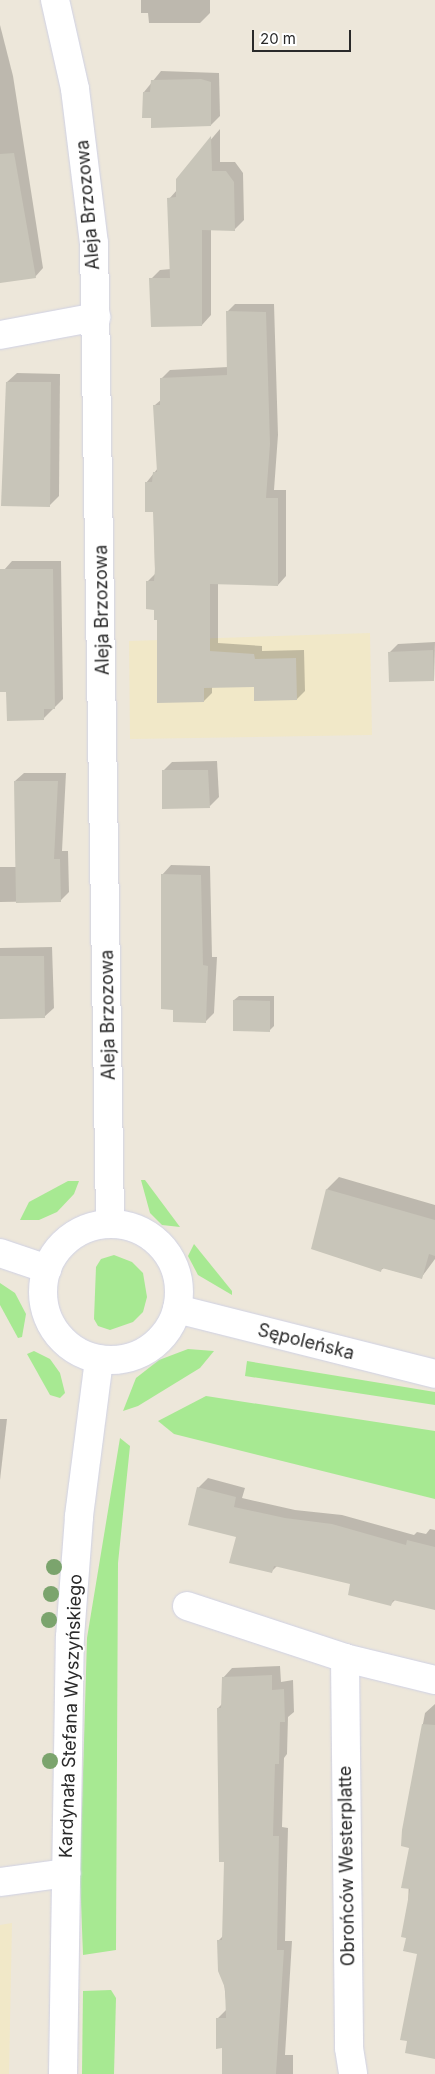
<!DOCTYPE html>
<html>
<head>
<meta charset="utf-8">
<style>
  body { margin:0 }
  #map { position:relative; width:435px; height:2074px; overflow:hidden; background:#ede7da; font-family:Inter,sans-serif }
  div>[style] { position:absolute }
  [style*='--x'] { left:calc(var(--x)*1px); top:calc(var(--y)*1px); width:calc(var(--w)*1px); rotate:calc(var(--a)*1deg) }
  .education>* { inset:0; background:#f1e8c8 }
  .green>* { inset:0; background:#a7e992 }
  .shadow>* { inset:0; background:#0003 }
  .building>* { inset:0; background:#c8c5b9 }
  .roads { filter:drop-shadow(0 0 1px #cfd1e4) drop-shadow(0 0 1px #cfd1e4) }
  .minor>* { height:28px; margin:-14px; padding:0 14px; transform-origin:14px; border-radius:14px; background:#fff }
  .minor>.ring { margin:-14px; padding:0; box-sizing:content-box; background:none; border:28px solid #fff; border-radius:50% }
  .trees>* { width:16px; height:16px; margin:-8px; border-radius:50%; background:#7ba46d }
  span { translate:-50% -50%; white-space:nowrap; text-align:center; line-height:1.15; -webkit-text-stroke:4px #fff; paint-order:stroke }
  .street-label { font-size:18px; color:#2a2a2a }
  .scale { position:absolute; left:252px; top:30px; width:99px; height:22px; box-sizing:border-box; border:2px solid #2a2a2a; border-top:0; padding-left:6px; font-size:15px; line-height:18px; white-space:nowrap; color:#2a2a2a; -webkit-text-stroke:4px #fff; paint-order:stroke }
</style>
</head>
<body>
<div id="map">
  <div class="education">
    <i style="clip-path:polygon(370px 633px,372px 735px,130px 739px,129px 641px)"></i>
    <i style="clip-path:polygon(12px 1923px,9px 2074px,0 2074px,0 1925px)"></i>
  </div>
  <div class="green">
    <i style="clip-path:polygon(141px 1180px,145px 1180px,180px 1227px,162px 1225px,150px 1213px)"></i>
    <i style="clip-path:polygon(68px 1181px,79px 1181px,74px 1194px,57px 1212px,39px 1220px,20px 1220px,29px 1202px)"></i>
    <i style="clip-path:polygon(194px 1244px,232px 1291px,232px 1295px,198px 1275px,188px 1256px)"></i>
    <i style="clip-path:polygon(114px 1255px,132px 1262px,143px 1273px,147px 1297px,143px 1312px,133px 1322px,110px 1330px,98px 1326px,94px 1319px,96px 1267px,101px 1259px)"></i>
    <i style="clip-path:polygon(0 1283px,15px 1293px,26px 1314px,22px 1337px,18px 1338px,0 1305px)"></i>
    <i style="clip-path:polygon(188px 1349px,214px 1351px,200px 1368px,138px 1406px,123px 1411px,136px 1378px,159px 1360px)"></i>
    <i style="clip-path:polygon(34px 1351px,50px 1359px,60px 1373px,65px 1393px,60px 1398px,50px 1395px,27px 1354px)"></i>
    <i style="clip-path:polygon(247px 1361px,435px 1392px,435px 1405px,245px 1376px)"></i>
    <i style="clip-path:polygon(206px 1396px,435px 1431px,435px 1499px,174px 1434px,158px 1421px)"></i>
    <i style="clip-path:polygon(120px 1438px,130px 1446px,118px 1563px,116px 1950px,83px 1955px,80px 1876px,87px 1638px)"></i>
    <i style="clip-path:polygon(111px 1990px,116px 1998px,114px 2074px,82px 2074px,83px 1991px)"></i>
  </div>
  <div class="shadow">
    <i style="clip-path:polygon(141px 0,210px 0,210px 13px,200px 23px,149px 23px,148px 13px,141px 13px)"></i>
    <i style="clip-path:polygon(0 25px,13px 76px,43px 268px,35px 277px,0 282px)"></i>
    <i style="clip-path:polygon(161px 71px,219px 73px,220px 116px,211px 125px,152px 117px,144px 92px)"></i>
    <i style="clip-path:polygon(220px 129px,220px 162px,235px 162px,243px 173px,244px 220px,234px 230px,211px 229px,211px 315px,202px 325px,151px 279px,160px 270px,171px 269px,169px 199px,177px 190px,177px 179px)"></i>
    <i style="clip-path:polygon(235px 304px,274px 304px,278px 435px,274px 490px,286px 490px,286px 576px,278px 585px,218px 583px,218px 643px,262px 646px,262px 651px,304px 650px,305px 691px,297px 699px,255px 686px,212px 686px,212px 693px,204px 701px,158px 619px,147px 582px,155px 574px,154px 511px,146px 483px,158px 468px,155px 405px,162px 399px,162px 378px,170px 370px,228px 367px,227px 312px)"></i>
    <i style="clip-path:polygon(17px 373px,60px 374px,59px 496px,50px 505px,7px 382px)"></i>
    <i style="clip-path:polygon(12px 561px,61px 561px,63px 699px,43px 719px,7px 690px,0 690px,4px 570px)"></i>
    <i style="clip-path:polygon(435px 642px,434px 680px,389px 653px,398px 644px)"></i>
    <i style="clip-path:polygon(217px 761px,219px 797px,210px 806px,163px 771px,172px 762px)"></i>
    <i style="clip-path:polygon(24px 773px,66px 773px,62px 851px,68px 851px,69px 892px,60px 901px,0 902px,0 867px,16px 867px,15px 781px)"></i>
    <i style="clip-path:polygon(171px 865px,210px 866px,212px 957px,217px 957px,214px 1013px,205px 1022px,162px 875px)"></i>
    <i style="clip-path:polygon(52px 947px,54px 1008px,44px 1017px,0 1018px,0 948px)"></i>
    <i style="clip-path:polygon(239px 996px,274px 996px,274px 1026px,270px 1030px,234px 1000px)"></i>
    <i style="clip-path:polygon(339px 1177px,435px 1205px,435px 1259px,421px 1278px,384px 1268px,381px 1270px,312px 1248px,327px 1189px)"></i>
    <i style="clip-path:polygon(0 1419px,7px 1419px,0 1480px)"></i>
    <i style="clip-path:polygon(208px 1478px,245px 1488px,242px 1498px,295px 1510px,342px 1515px,414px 1535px,417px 1532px,426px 1534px,430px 1529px,435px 1530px,435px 1609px,396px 1599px,391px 1604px,352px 1583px,278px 1565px,271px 1572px,237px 1536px,198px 1488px)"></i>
    <i style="clip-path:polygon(280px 1666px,281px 1682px,293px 1680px,294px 1712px,288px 1717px,287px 1754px,284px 1758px,282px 1827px,288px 1828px,285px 1941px,292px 1941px,285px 2055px,293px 2055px,293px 2074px,224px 2074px,223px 2047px,218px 2018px,227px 2009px,219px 1940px,223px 1936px,225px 1861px,218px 1708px,222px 1704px,223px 1678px,232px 1668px)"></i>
    <i style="clip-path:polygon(435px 1704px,435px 2058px,419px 1953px,407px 1937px,410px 1847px,403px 1830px,425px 1713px)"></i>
  </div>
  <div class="building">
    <i style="clip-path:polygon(201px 79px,211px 82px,211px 126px,151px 128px,151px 118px,142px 118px,143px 92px,150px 92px,151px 80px)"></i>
    <i style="clip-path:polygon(211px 136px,212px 171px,226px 171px,234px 182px,235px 231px,202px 230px,202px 326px,151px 327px,149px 278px,170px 278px,167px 198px,176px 197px,176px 179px)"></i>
    <i style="clip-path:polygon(14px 153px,36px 278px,0 283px,0 154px)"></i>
    <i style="clip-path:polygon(226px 311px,266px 312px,270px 444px,266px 498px,278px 498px,278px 586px,210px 584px,210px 651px,254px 654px,255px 659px,296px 658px,297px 700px,254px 701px,254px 687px,204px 688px,204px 702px,157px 703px,157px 620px,154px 620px,154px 610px,146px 609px,146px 581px,154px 581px,155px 569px,153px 512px,145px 512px,145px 482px,152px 482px,153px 472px,157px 472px,153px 405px,160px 405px,160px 378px,227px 375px)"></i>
    <i style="clip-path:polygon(6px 382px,51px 382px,50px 507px,1px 506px)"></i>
    <i style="clip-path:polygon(0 569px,53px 569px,55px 709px,44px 709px,44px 720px,7px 721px,6px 692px,0 692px)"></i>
    <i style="clip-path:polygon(433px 650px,434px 681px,389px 682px,388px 652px)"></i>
    <i style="clip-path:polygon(162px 770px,208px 770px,210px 808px,162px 809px)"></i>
    <i style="clip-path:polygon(14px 781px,58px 781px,54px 859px,60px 859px,61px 902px,16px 903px)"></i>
    <i style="clip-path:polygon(161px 874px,201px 875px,203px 965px,208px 966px,206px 1023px,173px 1022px,173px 1010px,161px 1009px)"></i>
    <i style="clip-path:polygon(0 956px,44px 956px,45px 1018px,0 1019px)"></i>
    <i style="clip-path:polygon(233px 1000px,270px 1001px,270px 1032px,233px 1031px)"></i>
    <i style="clip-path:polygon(326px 1189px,435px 1220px,435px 1256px,429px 1254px,422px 1279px,382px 1268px,381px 1272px,311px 1249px)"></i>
    <i style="clip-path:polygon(197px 1487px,236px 1497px,234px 1507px,285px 1518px,332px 1524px,406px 1545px,407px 1540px,435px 1547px,435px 1610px,393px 1600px,391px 1606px,348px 1595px,350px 1584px,274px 1566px,272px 1573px,229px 1563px,236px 1537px,188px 1525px)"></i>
    <i style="clip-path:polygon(272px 1675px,272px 1690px,284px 1689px,285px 1722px,280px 1722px,279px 1764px,275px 1764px,273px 1836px,279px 1836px,277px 1950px,284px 1950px,276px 2074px,222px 2074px,222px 2048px,216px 2049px,216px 2018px,226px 2018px,225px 1988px,218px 1971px,217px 1940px,222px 1940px,224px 1862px,219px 1862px,217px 1708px,221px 1708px,222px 1677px)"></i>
    <i style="clip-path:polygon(422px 1724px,435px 1725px,435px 2059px,405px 2053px,407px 2041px,400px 2040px,417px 1954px,403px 1951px,406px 1938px,401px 1937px,410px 1889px,401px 1888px,409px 1848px,401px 1846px,402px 1830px)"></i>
  </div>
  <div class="roads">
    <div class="minor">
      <i style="--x:55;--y:0;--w:91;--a:77.3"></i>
      <i style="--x:75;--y:89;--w:155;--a:83"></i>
      <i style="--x:94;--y:243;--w:980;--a:89.06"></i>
      <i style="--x:0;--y:335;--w:98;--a:-10.6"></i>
      <i class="ring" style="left:43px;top:1224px;width:108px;height:108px"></i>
      <i style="--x:0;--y:1253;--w:50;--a:18.8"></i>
      <i style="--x:177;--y:1309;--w:266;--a:14.1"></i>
      <i style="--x:187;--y:1606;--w:166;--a:18.2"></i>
      <i style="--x:345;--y:1658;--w:93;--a:13.7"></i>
      <i style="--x:345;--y:1658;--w:390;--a:89.4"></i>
      <i style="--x:349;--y:2048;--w:26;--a:81"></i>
      <i style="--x:0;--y:1882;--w:67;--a:-7.8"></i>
      <i style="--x:63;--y:2074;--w:437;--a:-89.1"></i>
      <i style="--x:70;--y:1637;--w:121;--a:-85.7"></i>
      <i style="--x:79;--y:1516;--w:158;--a:-82.7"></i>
    </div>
  </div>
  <div class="trees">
    <i style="left:54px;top:1567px"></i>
    <i style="left:51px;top:1594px"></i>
    <i style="left:49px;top:1620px"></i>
    <i style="left:50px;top:1761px"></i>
  </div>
  <div class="street-label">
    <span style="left:88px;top:205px;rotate:-95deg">Aleja Brzozowa</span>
    <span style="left:102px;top:610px;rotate:-91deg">Aleja Brzozowa</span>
    <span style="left:108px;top:1015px;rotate:-91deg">Aleja Brzozowa</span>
    <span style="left:306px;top:1342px;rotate:14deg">Sępoleńska</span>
    <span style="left:71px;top:1716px;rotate:-88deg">Kardynała Stefana Wyszyńskiego</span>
    <span style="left:347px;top:1866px;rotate:-91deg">Obrońców Westerplatte</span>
  </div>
  <div class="scale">20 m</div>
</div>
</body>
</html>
